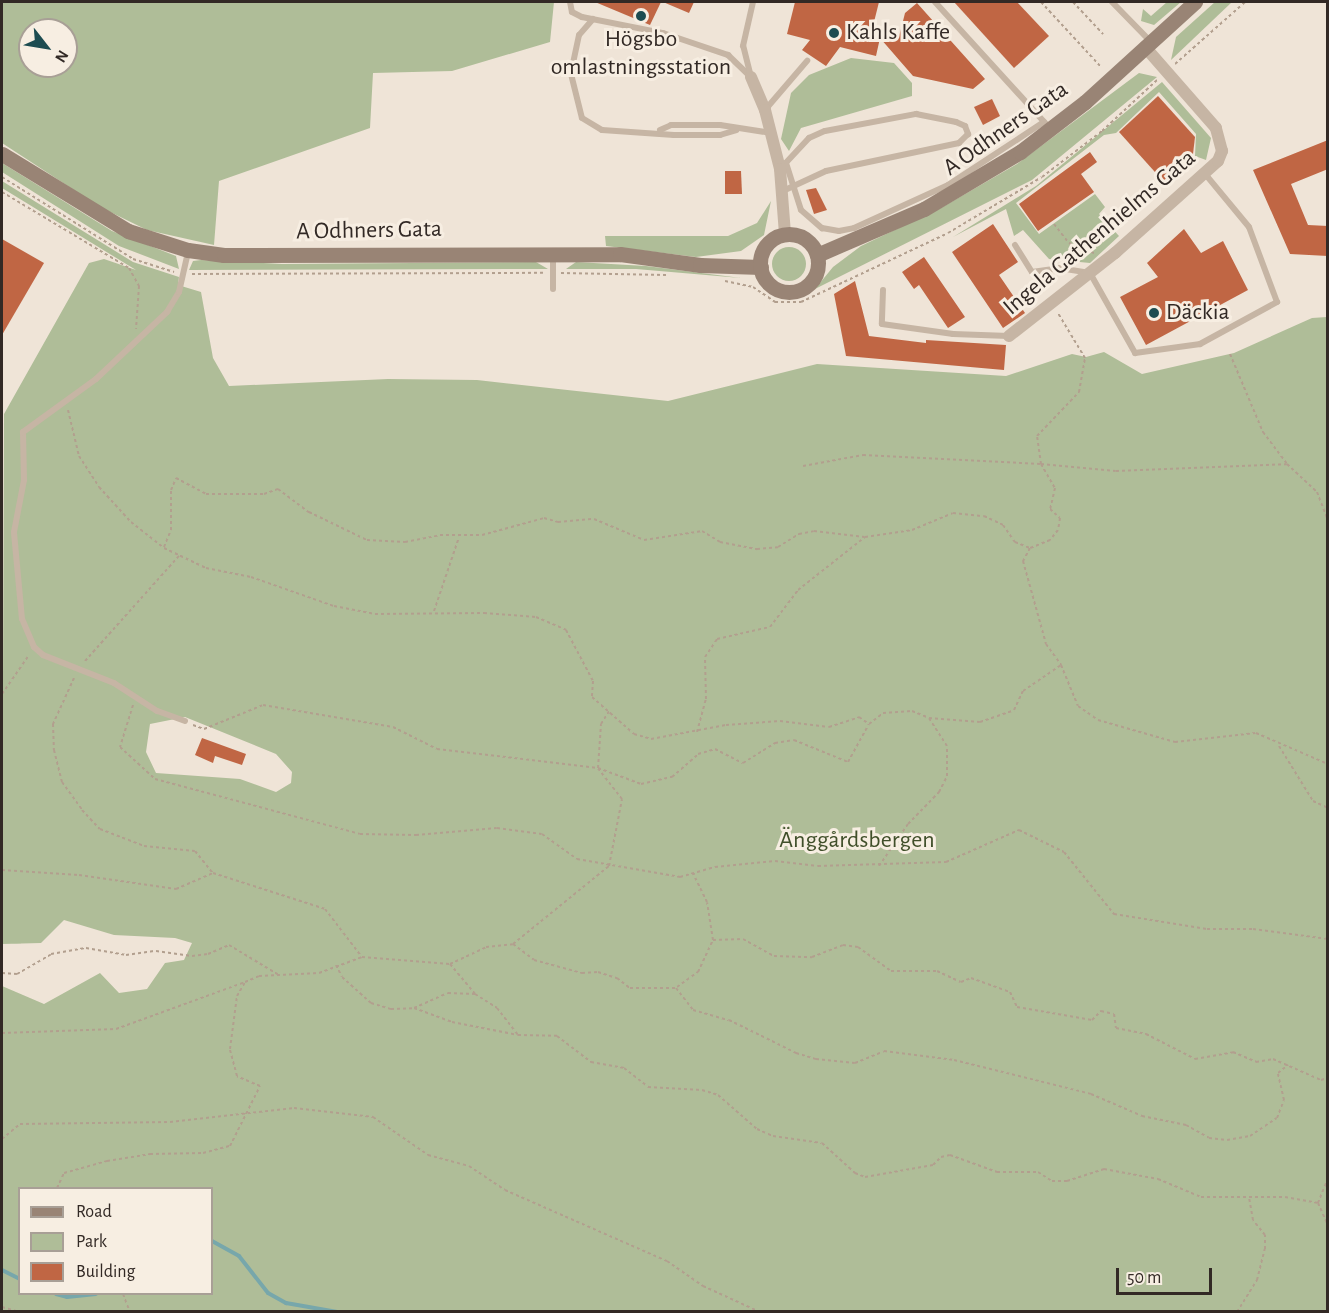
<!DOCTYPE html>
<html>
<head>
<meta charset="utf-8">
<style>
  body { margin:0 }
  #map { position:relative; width:1329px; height:1313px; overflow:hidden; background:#efe4d7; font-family:"Alegreya Sans",sans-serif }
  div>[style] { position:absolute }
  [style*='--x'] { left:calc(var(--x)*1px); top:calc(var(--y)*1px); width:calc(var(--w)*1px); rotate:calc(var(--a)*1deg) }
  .green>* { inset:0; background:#afbd98 }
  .round { border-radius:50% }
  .stream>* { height:4px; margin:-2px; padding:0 2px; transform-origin:2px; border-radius:2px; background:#77a7ab }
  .building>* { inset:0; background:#c06644 }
  .path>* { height:2px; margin-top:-1px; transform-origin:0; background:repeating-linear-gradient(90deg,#b29f8e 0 3px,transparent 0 6px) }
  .lane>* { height:6px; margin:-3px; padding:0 3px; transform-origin:3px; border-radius:3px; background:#c6b5a4 }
  .street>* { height:12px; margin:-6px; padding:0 6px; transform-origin:6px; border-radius:6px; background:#c6b5a4 }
  .secondary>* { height:15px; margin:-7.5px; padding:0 7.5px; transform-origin:7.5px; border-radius:7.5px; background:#998475 }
  .secondary>.ring { margin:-7.5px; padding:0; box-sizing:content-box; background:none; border:15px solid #998475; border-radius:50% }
  .dots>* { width:16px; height:16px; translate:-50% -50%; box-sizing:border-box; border:3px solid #f7eee2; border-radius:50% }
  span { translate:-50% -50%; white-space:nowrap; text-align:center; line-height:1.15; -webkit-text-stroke:6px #f7eee2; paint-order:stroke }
  .poi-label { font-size:24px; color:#322925 }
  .left { translate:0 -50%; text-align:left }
  .street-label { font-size:24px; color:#322925 }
  .park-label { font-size:24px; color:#404f2a }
  .frame { position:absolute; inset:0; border:3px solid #322925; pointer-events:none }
  .legend { position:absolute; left:18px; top:1187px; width:195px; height:108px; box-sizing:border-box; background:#f7eee2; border:2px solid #a89f96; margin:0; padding:8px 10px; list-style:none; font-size:18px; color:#322925 }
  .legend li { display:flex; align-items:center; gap:12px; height:30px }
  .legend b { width:30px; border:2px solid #a89f96 }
  .north { position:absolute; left:18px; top:18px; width:60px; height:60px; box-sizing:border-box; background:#f7eee2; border:2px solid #a89f96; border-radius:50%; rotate:121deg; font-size:16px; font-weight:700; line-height:24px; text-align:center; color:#322925 }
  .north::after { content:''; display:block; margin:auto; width:21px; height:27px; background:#1d4c51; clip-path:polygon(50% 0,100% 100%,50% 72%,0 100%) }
  .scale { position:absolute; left:1116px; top:1268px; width:96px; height:27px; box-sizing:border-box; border:3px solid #322925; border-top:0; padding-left:8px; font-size:18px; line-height:21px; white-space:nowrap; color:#322925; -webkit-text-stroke:4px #f7eee2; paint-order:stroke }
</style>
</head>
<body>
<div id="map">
  <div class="green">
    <i style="clip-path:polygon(evenodd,2px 2px,554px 2px,550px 42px,452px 71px,373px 73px,370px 128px,219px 181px,214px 245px,147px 230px,100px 207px,2px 143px,2px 2px,30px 30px,66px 30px,66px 66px,30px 66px,30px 30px)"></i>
    <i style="clip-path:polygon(1167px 2px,1181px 2px,1154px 25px,1141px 21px,1143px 9px,1151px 16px)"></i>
    <i style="clip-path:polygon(1215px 2px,1232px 2px,1171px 60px,1176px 37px)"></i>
    <i style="clip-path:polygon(851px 58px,894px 63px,912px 83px,912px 96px,801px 128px,789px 151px,781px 139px,791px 93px,809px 75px)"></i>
    <i style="clip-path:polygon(1139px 73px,1157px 77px,1032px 180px,815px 289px,833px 267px,861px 246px,941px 208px,1017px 164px)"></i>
    <i style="clip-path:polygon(1162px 82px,1211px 138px,1206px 160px,1195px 156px,1196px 134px,1159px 92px,1116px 133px,1104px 135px,1016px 203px,1039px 234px,1095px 194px,1105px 207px,1099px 214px,1119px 236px,1090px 263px,1049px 259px,1023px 230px,1014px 236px,1006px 209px,953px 237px,1036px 186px)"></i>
    <i style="clip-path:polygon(2px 163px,112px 231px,176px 256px,179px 269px,119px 246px,2px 172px)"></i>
    <i style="clip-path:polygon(evenodd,2px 181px,133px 262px,179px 277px,178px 285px,201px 292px,213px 358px,229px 386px,388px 379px,477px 380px,668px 401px,817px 364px,1006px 376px,1072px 354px,1086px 357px,1104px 352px,1142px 374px,1234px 353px,1312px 318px,1327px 317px,1327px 1311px,2px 1311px,2px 986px,44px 1004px,100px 973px,119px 993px,147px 989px,165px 963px,184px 960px,192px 943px,175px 938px,114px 935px,64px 920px,41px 943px,2px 944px,4px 414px,89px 263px,104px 259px,136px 270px,2px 188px,2px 181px,185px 717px,276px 754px,292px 772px,291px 783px,276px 792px,240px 779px,156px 773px,146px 752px,150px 724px,185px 717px,2px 181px,20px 1188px,212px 1188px,212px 1294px,20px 1294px,20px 1188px)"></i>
    <i style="clip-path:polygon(771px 201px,764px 235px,741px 251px,696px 257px,606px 246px,605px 236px,728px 236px,757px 223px)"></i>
    <i class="round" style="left:772px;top:247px;width:34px;height:34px"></i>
    <i style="clip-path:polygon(201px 260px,282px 264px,536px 262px,548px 269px,189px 270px,193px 261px)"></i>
    <i style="clip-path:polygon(576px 262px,646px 266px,741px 278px,636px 269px,566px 269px)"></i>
  </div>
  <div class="stream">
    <i style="--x:212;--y:1241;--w:31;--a:29"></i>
    <i style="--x:239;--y:1256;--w:47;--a:51.9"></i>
    <i style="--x:268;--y:1293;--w:21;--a:29"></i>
    <i style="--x:286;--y:1303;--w:52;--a:10"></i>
    <i style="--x:2;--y:1270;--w:20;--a:27"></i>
    <i style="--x:56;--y:1294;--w:11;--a:15"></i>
    <i style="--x:67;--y:1297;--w:29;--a:-6"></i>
  </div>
  <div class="building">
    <i style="clip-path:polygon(595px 2px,661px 2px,650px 25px)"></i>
    <i style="clip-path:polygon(663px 2px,694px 2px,689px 13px)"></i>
    <i style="clip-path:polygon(795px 2px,879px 2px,872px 30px,899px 37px,905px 13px,917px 3px,985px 79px,973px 89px,913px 76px,880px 38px,876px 56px,840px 47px,826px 66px,802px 50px,810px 40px,787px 34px)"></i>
    <i style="clip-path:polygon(954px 2px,1017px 2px,1049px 36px,1014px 68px)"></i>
    <i style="clip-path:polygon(1158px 96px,1195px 137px,1193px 154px,1163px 181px,1119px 132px)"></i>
    <i style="clip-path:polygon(992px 99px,1000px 116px,983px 125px,974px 107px)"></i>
    <i style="clip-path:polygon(1328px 140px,1328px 169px,1291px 184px,1308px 225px,1328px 226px,1328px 256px,1290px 254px,1253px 170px)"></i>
    <i style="clip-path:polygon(1090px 152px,1097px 162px,1081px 174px,1094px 192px,1038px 231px,1019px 204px)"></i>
    <i style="clip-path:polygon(725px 171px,741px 171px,742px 194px,725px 194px)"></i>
    <i style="clip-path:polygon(816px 188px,827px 210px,814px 214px,806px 190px)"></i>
    <i style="clip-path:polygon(993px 224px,1018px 262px,999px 275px,1025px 313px,1003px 328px,952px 252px)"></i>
    <i style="clip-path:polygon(1184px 229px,1201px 253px,1223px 241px,1248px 290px,1146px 345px,1120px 297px,1158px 277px,1147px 263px)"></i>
    <i style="clip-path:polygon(2px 239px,44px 263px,2px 335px)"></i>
    <i style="clip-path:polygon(924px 257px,965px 317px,948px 328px,919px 285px,914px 289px,902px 272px)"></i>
    <i style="clip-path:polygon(855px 281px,869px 336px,926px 343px,926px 340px,1006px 345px,1004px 370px,846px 356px,834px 294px)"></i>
    <i style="clip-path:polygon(202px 738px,246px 754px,242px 765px,215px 756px,213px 763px,195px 755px)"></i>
  </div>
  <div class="path">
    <i style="--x:1041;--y:2;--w:88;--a:47.3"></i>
    <i style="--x:1073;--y:2;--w:44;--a:46.8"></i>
    <i style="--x:1175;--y:64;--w:94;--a:-41.5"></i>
    <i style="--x:2;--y:177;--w:155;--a:32"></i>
    <i style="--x:133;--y:259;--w:43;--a:17.6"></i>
    <i style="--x:2;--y:192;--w:148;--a:30.9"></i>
    <i style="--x:129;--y:268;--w:21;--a:61"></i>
    <i style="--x:139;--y:286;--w:43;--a:94"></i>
    <i style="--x:1054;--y:224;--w:24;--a:52"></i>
    <i style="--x:1069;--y:243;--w:27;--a:22"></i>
    <i style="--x:561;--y:273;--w:105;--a:1.1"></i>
    <i style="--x:192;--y:274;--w:351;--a:-0.2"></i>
    <i style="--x:725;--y:281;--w:29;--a:12"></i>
    <i style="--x:753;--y:287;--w:27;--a:34"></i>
    <i style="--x:775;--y:302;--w:26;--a:0"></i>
    <i style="--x:801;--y:302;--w:162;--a:-25.1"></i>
    <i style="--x:948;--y:233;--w:109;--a:-30.8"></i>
    <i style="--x:1042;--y:177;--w:76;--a:-37.5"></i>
    <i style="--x:1102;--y:131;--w:75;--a:-42.8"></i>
    <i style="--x:1230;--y:354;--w:85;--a:67.1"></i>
    <i style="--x:1263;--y:432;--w:40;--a:53"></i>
    <i style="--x:1287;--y:464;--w:41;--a:43"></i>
    <i style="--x:1317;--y:492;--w:31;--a:69"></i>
    <i style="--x:68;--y:410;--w:47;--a:76.6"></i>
    <i style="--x:79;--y:456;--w:37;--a:57"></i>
    <i style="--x:99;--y:487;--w:47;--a:47.6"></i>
    <i style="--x:131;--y:522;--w:42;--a:38.2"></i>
    <i style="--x:164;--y:548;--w:47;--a:25.5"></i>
    <i style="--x:206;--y:568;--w:46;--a:11.3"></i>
    <i style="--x:251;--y:577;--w:88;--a:19.3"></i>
    <i style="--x:334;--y:606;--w:42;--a:11"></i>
    <i style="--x:375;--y:614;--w:109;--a:-0.5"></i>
    <i style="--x:484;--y:613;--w:52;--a:4.4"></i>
    <i style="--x:536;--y:617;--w:33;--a:23"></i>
    <i style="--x:566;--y:630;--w:58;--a:62.1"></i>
    <i style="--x:593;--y:681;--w:16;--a:94"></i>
    <i style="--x:592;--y:697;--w:56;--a:41.4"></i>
    <i style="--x:634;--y:734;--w:18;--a:16"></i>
    <i style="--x:651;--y:739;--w:76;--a:-10.6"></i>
    <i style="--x:726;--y:725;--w:54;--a:-4.2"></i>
    <i style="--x:780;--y:721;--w:49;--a:7"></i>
    <i style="--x:829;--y:727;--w:32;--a:-18"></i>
    <i style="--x:859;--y:717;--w:12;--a:35"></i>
    <i style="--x:869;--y:724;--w:18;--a:-38"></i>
    <i style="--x:883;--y:713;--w:29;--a:-4"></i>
    <i style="--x:912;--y:711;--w:18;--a:22"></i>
    <i style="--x:929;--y:718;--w:51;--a:4.5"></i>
    <i style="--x:980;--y:722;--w:36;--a:-19"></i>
    <i style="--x:1014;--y:710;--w:21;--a:-65"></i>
    <i style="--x:1023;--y:691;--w:46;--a:-34.4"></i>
    <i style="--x:1041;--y:464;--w:28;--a:60"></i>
    <i style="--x:1055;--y:488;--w:22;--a:103"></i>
    <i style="--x:1050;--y:509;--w:13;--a:42"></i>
    <i style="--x:1060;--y:518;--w:12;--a:99"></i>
    <i style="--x:1058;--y:530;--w:13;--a:129"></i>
    <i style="--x:1050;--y:540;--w:22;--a:158"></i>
    <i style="--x:1030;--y:548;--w:15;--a:118"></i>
    <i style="--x:1023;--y:561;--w:86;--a:74.5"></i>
    <i style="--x:1046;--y:644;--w:26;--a:54"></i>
    <i style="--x:1061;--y:665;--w:44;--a:67.5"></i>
    <i style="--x:1078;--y:706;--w:24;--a:35"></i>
    <i style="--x:1098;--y:720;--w:80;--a:15.9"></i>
    <i style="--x:1175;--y:742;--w:81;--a:-6.3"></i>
    <i style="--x:1256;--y:733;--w:78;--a:23.3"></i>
    <i style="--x:1041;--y:464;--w:75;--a:5.3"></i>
    <i style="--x:1116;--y:471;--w:171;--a:-2.3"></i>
    <i style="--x:803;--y:466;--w:61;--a:-10.4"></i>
    <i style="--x:863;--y:455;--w:178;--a:2.9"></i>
    <i style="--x:1041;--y:464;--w:28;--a:-98"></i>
    <i style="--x:1037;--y:436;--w:61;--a:-46.3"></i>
    <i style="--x:1079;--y:392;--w:35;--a:-80"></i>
    <i style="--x:1085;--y:358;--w:52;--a:-121"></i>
    <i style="--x:164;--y:547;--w:18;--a:-68"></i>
    <i style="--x:171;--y:530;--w:40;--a:-90"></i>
    <i style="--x:171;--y:490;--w:13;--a:-67"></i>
    <i style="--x:176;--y:478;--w:34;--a:28"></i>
    <i style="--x:206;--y:494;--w:58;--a:0"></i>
    <i style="--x:264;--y:494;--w:15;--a:-20"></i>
    <i style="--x:278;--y:489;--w:39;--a:37"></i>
    <i style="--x:309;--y:512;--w:64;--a:25.8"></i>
    <i style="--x:367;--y:540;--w:38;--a:3"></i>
    <i style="--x:405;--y:542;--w:36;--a:-11"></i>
    <i style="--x:440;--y:535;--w:42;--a:0"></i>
    <i style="--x:482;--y:535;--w:64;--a:-15.3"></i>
    <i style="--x:544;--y:518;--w:15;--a:16"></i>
    <i style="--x:558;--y:522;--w:36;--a:-5"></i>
    <i style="--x:594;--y:519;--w:54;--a:22.8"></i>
    <i style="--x:644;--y:540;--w:59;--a:-8.8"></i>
    <i style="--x:702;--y:531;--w:21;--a:31"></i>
    <i style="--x:720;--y:542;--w:38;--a:11"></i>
    <i style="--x:757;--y:549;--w:21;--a:-5"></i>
    <i style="--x:778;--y:547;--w:25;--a:-32"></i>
    <i style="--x:799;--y:534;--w:15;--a:-11"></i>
    <i style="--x:814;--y:531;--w:51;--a:6.7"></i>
    <i style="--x:865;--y:537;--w:48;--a:-8.5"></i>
    <i style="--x:912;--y:530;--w:44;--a:-22.5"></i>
    <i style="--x:953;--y:513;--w:31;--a:6"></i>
    <i style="--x:984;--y:516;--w:21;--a:25"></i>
    <i style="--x:1003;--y:525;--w:21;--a:55"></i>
    <i style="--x:1015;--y:542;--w:16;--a:22"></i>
    <i style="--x:434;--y:611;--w:78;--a:-71.3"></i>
    <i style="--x:85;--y:661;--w:141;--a:-48.2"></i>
    <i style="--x:74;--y:678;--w:51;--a:114.5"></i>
    <i style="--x:53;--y:724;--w:26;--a:88"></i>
    <i style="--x:54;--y:750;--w:33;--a:76"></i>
    <i style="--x:62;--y:782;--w:34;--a:54"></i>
    <i style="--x:82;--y:810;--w:26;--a:47"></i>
    <i style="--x:100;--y:829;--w:47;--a:21.1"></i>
    <i style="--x:144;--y:846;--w:51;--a:5.6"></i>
    <i style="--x:195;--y:851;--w:28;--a:51"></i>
    <i style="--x:2;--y:694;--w:47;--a:-55.3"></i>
    <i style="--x:133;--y:705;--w:44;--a:107.2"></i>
    <i style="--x:120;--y:747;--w:47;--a:42.4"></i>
    <i style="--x:155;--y:779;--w:212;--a:15"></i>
    <i style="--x:360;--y:834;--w:56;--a:1"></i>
    <i style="--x:416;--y:835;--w:81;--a:-4.9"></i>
    <i style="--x:497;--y:828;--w:45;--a:7.6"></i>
    <i style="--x:542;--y:834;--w:43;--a:35.5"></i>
    <i style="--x:577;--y:859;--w:105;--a:9.9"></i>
    <i style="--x:680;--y:877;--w:36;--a:-16"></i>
    <i style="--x:715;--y:867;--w:60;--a:-5.7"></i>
    <i style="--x:775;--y:861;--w:43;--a:6.6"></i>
    <i style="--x:818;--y:866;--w:128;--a:-1.8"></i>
    <i style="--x:946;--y:862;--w:80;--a:-23.7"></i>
    <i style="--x:1019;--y:830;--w:50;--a:26.1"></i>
    <i style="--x:1064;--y:852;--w:80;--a:51.1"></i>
    <i style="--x:1114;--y:914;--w:94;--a:9.2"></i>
    <i style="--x:1207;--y:929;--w:46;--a:0"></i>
    <i style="--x:1253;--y:929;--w:76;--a:7.6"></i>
    <i style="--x:193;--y:725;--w:12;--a:20"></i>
    <i style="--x:204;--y:729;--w:64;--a:-22.1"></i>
    <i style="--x:263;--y:705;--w:132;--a:9.6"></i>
    <i style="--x:393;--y:727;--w:49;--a:26.6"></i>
    <i style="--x:437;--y:749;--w:162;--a:6.7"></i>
    <i style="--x:598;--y:768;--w:46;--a:20.4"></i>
    <i style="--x:641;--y:784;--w:32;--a:-13"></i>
    <i style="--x:672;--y:777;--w:35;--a:-41"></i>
    <i style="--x:698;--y:754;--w:18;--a:-16"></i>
    <i style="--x:715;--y:749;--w:31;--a:27"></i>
    <i style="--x:743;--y:763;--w:38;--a:-32"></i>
    <i style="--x:775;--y:743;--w:19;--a:-9"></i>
    <i style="--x:794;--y:740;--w:58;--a:22.2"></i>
    <i style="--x:848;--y:762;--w:43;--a:-61.1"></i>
    <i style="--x:697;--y:732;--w:34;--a:-75"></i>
    <i style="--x:706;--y:699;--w:42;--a:-91.4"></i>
    <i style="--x:705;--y:657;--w:22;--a:-56"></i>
    <i style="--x:717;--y:639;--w:54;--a:-12.8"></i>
    <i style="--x:770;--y:627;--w:46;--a:-52.9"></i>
    <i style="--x:798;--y:590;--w:85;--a:-38.3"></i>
    <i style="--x:1279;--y:746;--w:65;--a:58.3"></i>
    <i style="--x:1313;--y:801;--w:17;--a:25"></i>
    <i style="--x:879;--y:866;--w:51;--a:-55.4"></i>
    <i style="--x:908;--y:824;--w:45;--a:-45.9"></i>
    <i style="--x:939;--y:792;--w:18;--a:-63"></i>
    <i style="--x:947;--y:776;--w:30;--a:-90"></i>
    <i style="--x:947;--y:746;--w:33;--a:-123"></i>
    <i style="--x:2;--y:870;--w:77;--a:3.7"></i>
    <i style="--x:79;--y:875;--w:98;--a:8.2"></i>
    <i style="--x:176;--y:889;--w:40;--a:-23.4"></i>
    <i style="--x:213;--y:873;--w:118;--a:17.8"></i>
    <i style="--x:325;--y:909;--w:61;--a:52.4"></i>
    <i style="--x:713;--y:940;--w:30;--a:-2"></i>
    <i style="--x:743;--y:939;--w:35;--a:29"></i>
    <i style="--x:774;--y:956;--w:38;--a:2"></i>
    <i style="--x:812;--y:957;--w:33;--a:-21"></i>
    <i style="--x:843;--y:945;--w:15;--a:8"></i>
    <i style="--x:858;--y:947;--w:41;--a:36"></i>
    <i style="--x:891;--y:971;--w:46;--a:0"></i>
    <i style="--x:937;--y:971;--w:26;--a:25"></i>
    <i style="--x:961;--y:982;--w:11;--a:-22"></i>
    <i style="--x:971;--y:978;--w:41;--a:19.7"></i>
    <i style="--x:1010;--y:992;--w:17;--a:65"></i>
    <i style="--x:1017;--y:1007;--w:76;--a:9.8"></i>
    <i style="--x:1092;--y:1020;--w:13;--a:-45"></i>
    <i style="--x:1101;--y:1011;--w:13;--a:13"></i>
    <i style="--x:1114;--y:1014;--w:14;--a:82"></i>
    <i style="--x:1116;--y:1028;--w:31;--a:11"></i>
    <i style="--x:1146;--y:1034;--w:55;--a:27"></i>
    <i style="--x:1195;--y:1059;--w:39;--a:-10"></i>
    <i style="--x:1233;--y:1052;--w:25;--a:23"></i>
    <i style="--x:1256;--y:1062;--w:17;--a:-10"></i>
    <i style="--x:1273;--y:1059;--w:52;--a:23.6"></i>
    <i style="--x:1321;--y:1080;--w:7;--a:-16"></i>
    <i style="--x:513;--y:944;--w:124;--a:-39.1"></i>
    <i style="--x:609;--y:866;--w:68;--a:-79"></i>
    <i style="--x:622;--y:799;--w:39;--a:-128"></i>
    <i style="--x:598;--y:768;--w:44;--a:-86.1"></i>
    <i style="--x:601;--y:724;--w:15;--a:-58"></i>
    <i style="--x:450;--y:964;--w:39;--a:50"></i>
    <i style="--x:336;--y:965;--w:13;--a:63"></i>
    <i style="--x:342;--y:977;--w:39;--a:42"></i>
    <i style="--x:371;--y:1003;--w:21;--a:17"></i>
    <i style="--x:391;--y:1009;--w:23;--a:-2"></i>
    <i style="--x:414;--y:1008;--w:37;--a:-24"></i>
    <i style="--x:448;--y:993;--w:27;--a:2"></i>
    <i style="--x:475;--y:994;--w:26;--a:32"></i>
    <i style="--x:497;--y:1008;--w:34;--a:52"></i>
    <i style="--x:518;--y:1035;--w:39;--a:1"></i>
    <i style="--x:557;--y:1036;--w:43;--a:37.4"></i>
    <i style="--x:591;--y:1062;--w:34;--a:10"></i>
    <i style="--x:624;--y:1068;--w:31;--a:38"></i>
    <i style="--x:648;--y:1087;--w:54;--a:3.2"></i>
    <i style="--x:702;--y:1090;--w:17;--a:17"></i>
    <i style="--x:718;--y:1095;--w:52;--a:41.1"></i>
    <i style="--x:757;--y:1129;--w:17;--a:24"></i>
    <i style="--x:773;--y:1136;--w:49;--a:8.1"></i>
    <i style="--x:822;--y:1143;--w:45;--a:42.3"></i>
    <i style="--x:855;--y:1173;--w:11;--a:22"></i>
    <i style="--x:865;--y:1177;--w:69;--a:-10"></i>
    <i style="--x:933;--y:1165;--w:11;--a:-45"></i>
    <i style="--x:941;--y:1157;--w:9;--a:-13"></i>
    <i style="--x:950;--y:1155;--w:50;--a:19.9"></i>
    <i style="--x:997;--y:1172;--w:41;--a:0"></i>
    <i style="--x:1038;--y:1172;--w:17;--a:33"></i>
    <i style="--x:1052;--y:1181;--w:15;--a:0"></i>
    <i style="--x:1067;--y:1181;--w:39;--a:-18"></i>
    <i style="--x:1104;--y:1169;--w:55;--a:10.5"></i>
    <i style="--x:1158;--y:1179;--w:47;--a:22.7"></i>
    <i style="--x:1201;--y:1197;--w:84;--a:0"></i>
    <i style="--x:1285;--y:1197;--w:34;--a:10"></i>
    <i style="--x:2;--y:973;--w:15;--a:4"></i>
    <i style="--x:17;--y:974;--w:39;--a:-30"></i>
    <i style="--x:51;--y:954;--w:36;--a:-10"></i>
    <i style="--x:86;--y:948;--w:41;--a:9.9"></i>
    <i style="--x:126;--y:955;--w:30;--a:-8"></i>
    <i style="--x:156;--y:951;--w:36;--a:8"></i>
    <i style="--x:192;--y:956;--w:16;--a:-7"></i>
    <i style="--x:208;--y:954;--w:23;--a:-23"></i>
    <i style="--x:229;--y:945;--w:58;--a:31"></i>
    <i style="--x:677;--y:987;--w:26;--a:-36"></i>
    <i style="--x:698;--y:972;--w:35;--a:-65"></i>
    <i style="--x:713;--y:940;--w:38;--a:-99"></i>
    <i style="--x:707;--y:902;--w:32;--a:-116"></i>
    <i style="--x:414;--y:1008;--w:40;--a:20.2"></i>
    <i style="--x:452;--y:1022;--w:67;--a:11.1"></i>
    <i style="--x:2;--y:1033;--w:114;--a:-2"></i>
    <i style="--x:116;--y:1029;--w:137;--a:-20"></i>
    <i style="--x:2;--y:1139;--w:23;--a:-40"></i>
    <i style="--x:20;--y:1124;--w:150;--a:-0.8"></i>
    <i style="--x:170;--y:1122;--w:125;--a:-6.4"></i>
    <i style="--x:294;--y:1108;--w:80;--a:6.5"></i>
    <i style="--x:373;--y:1117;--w:67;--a:34.6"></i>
    <i style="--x:428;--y:1155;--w:42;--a:15"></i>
    <i style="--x:469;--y:1166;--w:43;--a:33.7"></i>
    <i style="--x:505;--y:1190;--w:177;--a:23.7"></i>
    <i style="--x:667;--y:1261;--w:44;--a:34.8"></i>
    <i style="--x:703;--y:1286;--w:63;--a:24.5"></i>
    <i style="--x:1328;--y:1178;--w:27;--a:112"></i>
    <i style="--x:1318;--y:1203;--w:24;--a:66"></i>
    <i style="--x:57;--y:1188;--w:17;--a:-65"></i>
    <i style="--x:64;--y:1173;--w:45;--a:-15.6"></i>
    <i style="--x:107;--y:1161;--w:44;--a:-9.2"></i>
    <i style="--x:150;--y:1154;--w:53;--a:-1.1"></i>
    <i style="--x:203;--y:1153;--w:28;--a:-15"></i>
    <i style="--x:230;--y:1146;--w:67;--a:-63.4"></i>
    <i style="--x:260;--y:1086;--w:25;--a:-157"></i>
    <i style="--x:237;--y:1076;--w:28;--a:-105"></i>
    <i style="--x:230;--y:1049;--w:53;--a:-82.5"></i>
    <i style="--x:237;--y:996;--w:16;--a:-60"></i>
    <i style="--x:245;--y:982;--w:15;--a:-23"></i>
    <i style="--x:259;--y:976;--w:60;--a:-2.9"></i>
    <i style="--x:319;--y:973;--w:46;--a:-20.4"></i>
    <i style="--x:362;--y:957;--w:88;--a:4.5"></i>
    <i style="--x:450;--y:964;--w:40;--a:-25"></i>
    <i style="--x:486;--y:947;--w:27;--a:-6"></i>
    <i style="--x:513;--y:944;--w:26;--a:37"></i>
    <i style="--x:534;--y:960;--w:50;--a:15.2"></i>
    <i style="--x:582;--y:973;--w:16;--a:-4"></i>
    <i style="--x:598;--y:972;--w:20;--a:18"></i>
    <i style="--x:617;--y:978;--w:16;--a:38"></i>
    <i style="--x:630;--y:988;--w:46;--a:0"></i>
    <i style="--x:676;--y:988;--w:28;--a:52"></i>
    <i style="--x:693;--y:1010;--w:37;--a:16"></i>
    <i style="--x:729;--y:1020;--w:75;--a:26.2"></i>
    <i style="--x:796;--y:1053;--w:21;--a:17"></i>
    <i style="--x:816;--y:1059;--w:39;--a:6"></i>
    <i style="--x:855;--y:1063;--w:31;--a:-22"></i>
    <i style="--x:884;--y:1051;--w:71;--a:7.3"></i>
    <i style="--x:954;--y:1060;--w:141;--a:13.9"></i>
    <i style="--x:1091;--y:1094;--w:56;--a:23.3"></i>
    <i style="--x:1142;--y:1116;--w:45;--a:11.6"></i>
    <i style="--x:1186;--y:1125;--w:26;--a:29"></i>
    <i style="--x:1209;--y:1138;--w:18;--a:6"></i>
    <i style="--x:1227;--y:1140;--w:23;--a:-10"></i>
    <i style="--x:1250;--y:1136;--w:32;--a:-34"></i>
    <i style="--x:1277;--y:1118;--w:19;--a:-69"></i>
    <i style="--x:1284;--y:1100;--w:28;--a:-103"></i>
    <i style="--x:1278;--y:1073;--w:13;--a:-39"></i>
    <i style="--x:123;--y:1294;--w:19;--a:69"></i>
    <i style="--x:2;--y:1307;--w:18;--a:16"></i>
    <i style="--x:1237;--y:1312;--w:38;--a:-58"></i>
    <i style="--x:1257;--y:1280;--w:32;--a:-76"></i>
    <i style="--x:1265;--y:1249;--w:14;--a:-90"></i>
    <i style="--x:1265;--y:1235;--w:19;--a:-129"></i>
    <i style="--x:1253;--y:1220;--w:23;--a:-100"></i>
  </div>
  <div class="lane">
    <i style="--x:570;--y:2;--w:10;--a:79"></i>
    <i style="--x:572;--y:12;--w:11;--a:27"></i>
    <i style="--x:582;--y:17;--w:83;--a:11.2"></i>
    <i style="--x:663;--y:33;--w:69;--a:18.7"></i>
    <i style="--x:728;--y:55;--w:32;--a:44"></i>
    <i style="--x:935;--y:2;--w:164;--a:47.7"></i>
    <i style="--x:1112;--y:2;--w:54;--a:45.7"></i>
    <i style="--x:593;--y:19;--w:21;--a:131"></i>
    <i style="--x:579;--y:35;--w:40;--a:102"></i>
    <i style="--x:571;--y:74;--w:45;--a:76"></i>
    <i style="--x:582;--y:118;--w:23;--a:31"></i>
    <i style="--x:602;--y:130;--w:72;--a:4"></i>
    <i style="--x:674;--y:135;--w:46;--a:0"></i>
    <i style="--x:720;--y:135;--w:17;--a:-17"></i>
    <i style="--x:751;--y:77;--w:32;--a:-104"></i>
    <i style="--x:743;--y:46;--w:45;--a:-77.2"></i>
    <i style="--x:765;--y:110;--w:65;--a:-49.4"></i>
    <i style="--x:660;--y:130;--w:12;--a:-24"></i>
    <i style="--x:671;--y:125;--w:49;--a:0"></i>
    <i style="--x:720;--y:125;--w:52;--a:8.9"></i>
    <i style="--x:786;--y:163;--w:49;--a:72.3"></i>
    <i style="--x:801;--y:210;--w:28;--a:41"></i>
    <i style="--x:822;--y:228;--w:17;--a:10"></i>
    <i style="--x:839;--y:231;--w:15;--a:-11"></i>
    <i style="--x:854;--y:228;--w:103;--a:-24.6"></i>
    <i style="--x:948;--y:185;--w:115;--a:-33.3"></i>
    <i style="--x:781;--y:168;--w:41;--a:-47"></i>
    <i style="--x:809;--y:138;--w:17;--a:-24"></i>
    <i style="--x:825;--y:131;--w:93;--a:-10.6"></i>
    <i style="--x:916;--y:114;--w:41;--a:11.3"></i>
    <i style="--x:956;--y:122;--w:10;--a:24"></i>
    <i style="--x:965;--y:126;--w:9;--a:69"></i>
    <i style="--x:968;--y:134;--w:13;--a:135"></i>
    <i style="--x:959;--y:143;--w:136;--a:168.1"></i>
    <i style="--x:826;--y:171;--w:47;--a:155.1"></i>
    <i style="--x:1015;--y:245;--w:32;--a:58"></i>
    <i style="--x:1032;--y:272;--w:27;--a:-8"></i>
    <i style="--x:1059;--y:268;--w:31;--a:9"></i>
    <i style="--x:1090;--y:273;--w:92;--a:60.6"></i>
    <i style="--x:1135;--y:353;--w:66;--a:-7.9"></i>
    <i style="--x:1200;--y:344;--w:88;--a:-28.6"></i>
    <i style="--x:1277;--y:302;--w:80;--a:-110.5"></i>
    <i style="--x:1249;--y:227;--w:67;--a:-129.6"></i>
    <i style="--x:553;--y:289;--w:33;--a:-90"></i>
    <i style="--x:883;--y:290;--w:34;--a:92"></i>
    <i style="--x:882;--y:324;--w:72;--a:8"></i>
    <i style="--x:953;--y:334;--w:56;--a:2"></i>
    <i style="--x:185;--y:721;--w:30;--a:-160"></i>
    <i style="--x:157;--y:711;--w:51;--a:-146.9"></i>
    <i style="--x:114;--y:683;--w:76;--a:-158.5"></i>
    <i style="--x:43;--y:655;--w:12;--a:-138"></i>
    <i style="--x:34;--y:647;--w:30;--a:-113"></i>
    <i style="--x:22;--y:619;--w:87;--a:-95.3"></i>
    <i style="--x:14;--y:532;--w:53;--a:-79.1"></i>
    <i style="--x:24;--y:480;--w:48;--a:-91.2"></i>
    <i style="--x:23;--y:432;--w:90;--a:-36"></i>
    <i style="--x:96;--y:379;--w:98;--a:-43.3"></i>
    <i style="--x:167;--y:312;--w:23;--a:-59"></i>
    <i style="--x:179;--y:292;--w:41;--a:-77.3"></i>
  </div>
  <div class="street">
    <i style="--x:751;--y:77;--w:36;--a:67"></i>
    <i style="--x:765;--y:110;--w:61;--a:75.7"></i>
    <i style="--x:780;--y:169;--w:65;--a:85.6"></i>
    <i style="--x:1009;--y:336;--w:135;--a:-38.1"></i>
    <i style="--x:1115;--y:253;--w:138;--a:-41.8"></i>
    <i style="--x:1218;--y:161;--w:11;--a:-68"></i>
    <i style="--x:1222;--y:151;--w:24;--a:-105"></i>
    <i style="--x:1216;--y:128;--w:108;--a:-131.2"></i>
  </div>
  <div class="secondary">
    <i style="--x:2;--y:154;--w:148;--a:31.4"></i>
    <i style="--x:128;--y:231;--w:63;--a:17.6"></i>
    <i style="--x:188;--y:250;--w:36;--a:8"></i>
    <i style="--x:224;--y:255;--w:396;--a:-0.1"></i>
    <i style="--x:620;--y:254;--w:81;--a:7.8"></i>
    <i style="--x:700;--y:265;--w:61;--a:1.9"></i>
    <i class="ring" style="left:760px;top:234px;width:43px;height:43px"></i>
    <i style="--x:817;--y:255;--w:116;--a:-23.3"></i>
    <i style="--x:924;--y:209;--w:112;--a:-30.7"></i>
    <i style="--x:1020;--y:152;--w:82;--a:-37.6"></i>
    <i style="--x:1085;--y:102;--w:149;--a:-42.3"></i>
  </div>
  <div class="dots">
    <i style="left:641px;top:16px;background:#1d4c51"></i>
    <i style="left:834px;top:33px;background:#1d4c51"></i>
    <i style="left:1154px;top:313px;background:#1d4c51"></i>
  </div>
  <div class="poi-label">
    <span class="left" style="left:846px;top:33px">Kahls Kaffe</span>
    <span style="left:641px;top:54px">Högsbo<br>omlastningsstation</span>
    <span class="left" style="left:1166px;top:313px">Däckia</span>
  </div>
  <div class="street-label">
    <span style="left:1006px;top:129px;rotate:-35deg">A Odhners Gata</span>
    <span style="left:369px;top:231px;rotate:-1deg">A Odhners Gata</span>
    <span style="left:1100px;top:233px;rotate:-40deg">Ingela Gathenhielms Gata</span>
  </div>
  <div class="park-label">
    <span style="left:857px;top:841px">Änggårdsbergen</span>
  </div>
  <div class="frame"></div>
  <ul class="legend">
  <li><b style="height:8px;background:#998475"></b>Road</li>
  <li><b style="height:16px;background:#afbd98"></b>Park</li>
  <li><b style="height:16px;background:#c06644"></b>Building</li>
  </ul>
  <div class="north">N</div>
  <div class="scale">50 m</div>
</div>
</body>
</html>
